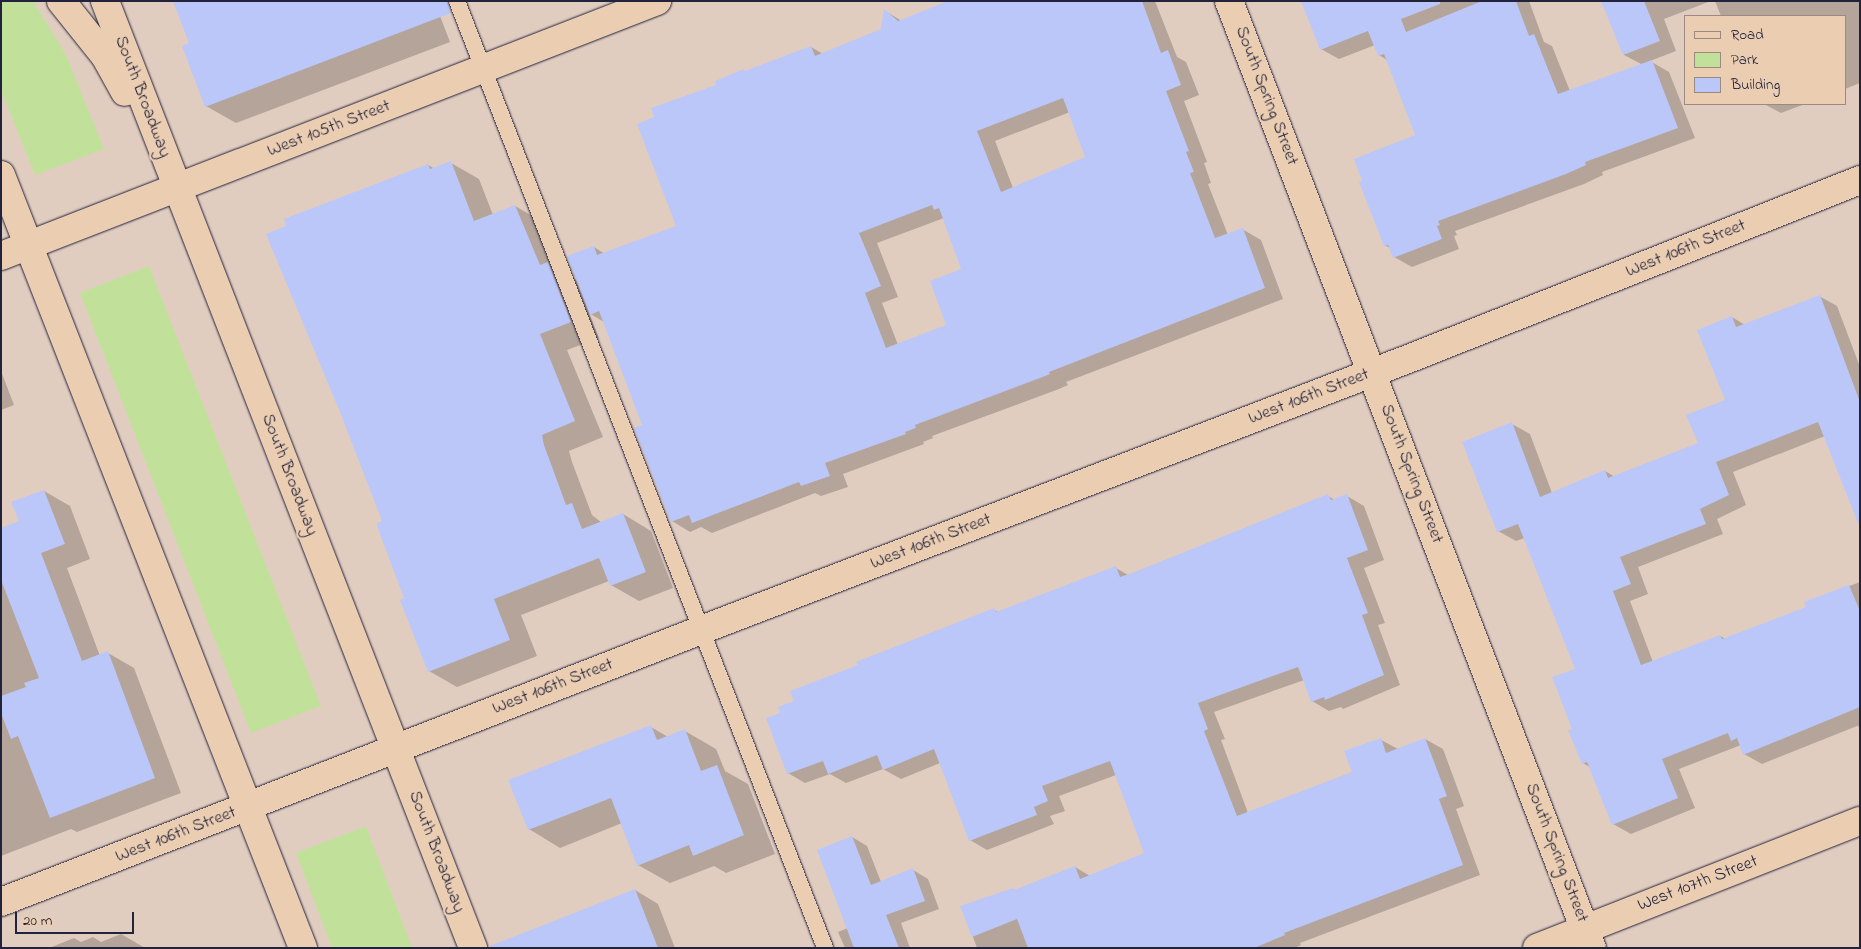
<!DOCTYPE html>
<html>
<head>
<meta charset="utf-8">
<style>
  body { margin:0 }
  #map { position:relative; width:1861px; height:949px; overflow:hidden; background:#e1cdc0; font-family:"Indie Flower",sans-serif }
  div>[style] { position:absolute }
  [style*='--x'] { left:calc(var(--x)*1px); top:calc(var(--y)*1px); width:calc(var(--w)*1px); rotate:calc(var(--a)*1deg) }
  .green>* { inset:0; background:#c1e19a }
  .shadow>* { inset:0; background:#0003 }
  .building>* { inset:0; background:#bac7f8 }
  .roads { filter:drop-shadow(0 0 1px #22223b) drop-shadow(0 0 1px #22223b) }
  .lane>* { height:16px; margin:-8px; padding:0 8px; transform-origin:8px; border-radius:8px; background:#ebceb2 }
  .street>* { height:28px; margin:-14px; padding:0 14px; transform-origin:14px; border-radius:14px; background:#ebceb2 }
  .secondary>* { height:28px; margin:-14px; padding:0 14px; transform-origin:14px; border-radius:14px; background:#ebceb2 }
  span { translate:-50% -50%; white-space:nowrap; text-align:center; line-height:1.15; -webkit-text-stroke:4.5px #ebceb2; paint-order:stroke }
  .street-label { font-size:18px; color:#22223b }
  .frame { position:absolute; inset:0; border:2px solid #22223b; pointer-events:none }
  .legend { position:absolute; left:1684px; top:15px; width:162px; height:90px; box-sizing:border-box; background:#ebceb2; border:1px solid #9b8982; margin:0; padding:6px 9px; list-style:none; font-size:15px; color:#22223b }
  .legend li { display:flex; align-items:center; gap:10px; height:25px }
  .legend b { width:25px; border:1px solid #9b8982 }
  .scale { position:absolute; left:15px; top:912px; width:119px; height:22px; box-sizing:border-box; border:2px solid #22223b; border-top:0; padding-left:6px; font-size:15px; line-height:18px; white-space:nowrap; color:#22223b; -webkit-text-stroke:4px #ebceb2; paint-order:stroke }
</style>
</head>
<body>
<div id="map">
  <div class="green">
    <i style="clip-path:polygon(1px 1px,33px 1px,66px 55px,104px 149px,35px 175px,1px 90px)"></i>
    <i style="clip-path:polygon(149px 266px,321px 706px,251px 733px,80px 293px)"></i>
    <i style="clip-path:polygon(366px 826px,412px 948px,332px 948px,296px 853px)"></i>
  </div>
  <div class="shadow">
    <i style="clip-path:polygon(evenodd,952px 1px,1155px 1px,1177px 57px,1186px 62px,1199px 95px,1184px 101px,1207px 162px,1204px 163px,1211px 183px,1208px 184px,1228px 235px,1242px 229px,1261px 240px,1283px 299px,1066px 382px,1068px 385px,1059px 389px,932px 436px,933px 438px,923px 442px,924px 444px,843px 474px,848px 487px,821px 496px,815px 493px,712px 533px,701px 527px,690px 532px,672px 521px,644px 426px,604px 322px,589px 313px,599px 338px,567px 350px,603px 437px,569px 451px,572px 462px,592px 515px,602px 523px,623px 514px,651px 531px,673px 588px,639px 601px,611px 585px,609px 581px,521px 615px,537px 656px,457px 687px,429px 671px,383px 521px,428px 165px,435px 169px,451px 163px,479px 179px,493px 215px,515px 206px,543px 222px,564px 273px,578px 281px,594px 247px,605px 254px,678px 227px,656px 118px,746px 72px,811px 47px,823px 54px,882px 30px,885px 11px,902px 21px,952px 1px,1070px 112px,1087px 158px,1013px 188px,995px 141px,1070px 112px,952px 1px,944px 218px,962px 269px,948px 326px,898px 345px,882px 303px,898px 297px,877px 243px,944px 218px)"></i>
    <i style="clip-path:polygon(1304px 1px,1529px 1px,1544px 42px,1552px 46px,1570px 91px,1643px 65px,1624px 55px,1603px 1px,1711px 1px,1664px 19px,1676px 51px,1650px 61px,1669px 72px,1695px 138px,1602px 172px,1603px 175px,1584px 184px,1455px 231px,1457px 235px,1454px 236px,1459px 249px,1412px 267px,1394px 257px,1391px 249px,1385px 245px,1417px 136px,1387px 60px,1379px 55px,1375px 45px,1339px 59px,1321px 49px)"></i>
    <i style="clip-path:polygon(1715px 1px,1860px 1px,1860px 83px,1845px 89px,1845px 16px,1721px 16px)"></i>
    <i style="clip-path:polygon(435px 3px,450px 42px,236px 123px,206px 106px,190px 44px)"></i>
    <i style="clip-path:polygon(1764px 104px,1805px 104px,1781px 113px)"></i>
    <i style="clip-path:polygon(1819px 296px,1837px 306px,1860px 367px,1860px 486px,1825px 436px,1733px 472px,1746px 505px,1717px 519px,1723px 534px,1638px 567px,1648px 594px,1630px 601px,1653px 662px,1720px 636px,1726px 639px,1807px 608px,1805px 603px,1860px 582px,1860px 727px,1857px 726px,1762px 764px,1744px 754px,1741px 745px,1679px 769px,1695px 808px,1631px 834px,1613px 824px,1591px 768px,1583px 763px,1574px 729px,1577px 669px,1525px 538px,1516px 541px,1498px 531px,1512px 424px,1530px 434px,1552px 493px,1605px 471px,1615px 477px,1699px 444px,1727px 401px,1732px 317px,1745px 325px)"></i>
    <i style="clip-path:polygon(1px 371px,14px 405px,1px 410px)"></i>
    <i style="clip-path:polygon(44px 491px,70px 506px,90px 559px,67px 568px,100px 656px,108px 653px,134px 668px,181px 793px,77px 832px,71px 829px,1px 856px,1px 529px,20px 522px)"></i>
    <i style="clip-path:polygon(1328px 496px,1335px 500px,1347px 496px,1364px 506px,1384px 560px,1364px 568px,1385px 623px,1378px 625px,1400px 685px,1343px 709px,1341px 707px,1329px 711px,1312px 701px,1304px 680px,1214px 712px,1225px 739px,1221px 740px,1248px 813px,1353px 772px,1381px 740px,1398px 749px,1425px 739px,1443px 749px,1464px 806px,1456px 809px,1480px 875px,1300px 943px,1301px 945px,1295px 948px,977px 948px,962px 907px,1013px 889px,1017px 891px,1075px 867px,1090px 876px,1146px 854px,1116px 775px,1059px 796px,1065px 811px,1050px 816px,1054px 824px,987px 850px,970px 840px,940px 763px,901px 779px,883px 769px,846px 783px,830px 774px,805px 783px,788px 773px,782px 713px,994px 610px,998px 612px,1116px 568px,1128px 575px)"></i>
    <i style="clip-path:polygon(651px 727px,668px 737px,685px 731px,716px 749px,725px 771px,748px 784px,775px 854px,726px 873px,714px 866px,670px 883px,638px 865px,622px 823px,560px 848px,529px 829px)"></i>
    <i style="clip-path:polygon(852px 837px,867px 846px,881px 882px,913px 870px,928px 879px,939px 909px,901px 923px,910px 948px,845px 948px,838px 932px,848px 928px)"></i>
    <i style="clip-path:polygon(635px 890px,658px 904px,675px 948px,536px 948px)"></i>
    <i style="clip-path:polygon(121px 934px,145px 948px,49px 948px,74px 938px,81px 942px,93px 937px,101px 942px)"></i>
  </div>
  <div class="building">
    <i style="clip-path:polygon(173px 1px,447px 1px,451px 13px,205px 107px,182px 46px,189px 43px)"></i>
    <i style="clip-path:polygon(evenodd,948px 1px,1142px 1px,1161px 53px,1168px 50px,1181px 85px,1166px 91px,1189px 151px,1186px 152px,1194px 172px,1190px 173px,1215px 238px,1243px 228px,1265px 288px,1049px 372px,1050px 374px,1040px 378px,915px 425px,916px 428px,905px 432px,906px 434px,825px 463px,830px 476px,801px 486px,799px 482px,692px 523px,689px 515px,671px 522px,634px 428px,642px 425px,599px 311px,590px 315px,567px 256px,594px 246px,597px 255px,676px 226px,637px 124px,654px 117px,651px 108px,716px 85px,715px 81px,744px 69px,745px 71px,811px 46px,815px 56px,881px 29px,884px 9px,898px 21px,948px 1px,1063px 98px,1085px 157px,1001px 192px,977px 131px,1063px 98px,948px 1px,932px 205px,934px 210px,939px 208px,961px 269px,930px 281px,946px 325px,886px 348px,865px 293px,881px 286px,859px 233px,932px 205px)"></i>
    <i style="clip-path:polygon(1301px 1px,1440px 1px,1440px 4px,1401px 19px,1406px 32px,1482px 1px,1516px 1px,1529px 36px,1534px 34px,1558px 94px,1652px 60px,1678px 128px,1585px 162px,1586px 165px,1566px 174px,1438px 221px,1440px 225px,1437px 226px,1442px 239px,1393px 258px,1388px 245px,1384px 246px,1359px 182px,1362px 181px,1354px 159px,1415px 135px,1384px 54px,1378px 56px,1368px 31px,1320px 50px)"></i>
    <i style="clip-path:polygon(1601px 1px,1644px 1px,1660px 41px,1623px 55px)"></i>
    <i style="clip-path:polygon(451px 161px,474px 221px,515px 205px,540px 265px,548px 262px,571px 322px,540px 334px,575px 421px,542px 435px,544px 445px,566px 505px,572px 503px,582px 529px,623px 513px,646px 572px,610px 586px,599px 558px,494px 599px,510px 640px,428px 672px,400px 600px,404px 598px,377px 526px,377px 523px,382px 521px,340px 412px,266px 234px,286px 226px,284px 219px,428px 164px,430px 169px)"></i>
    <i style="clip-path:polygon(1820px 295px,1860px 402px,1860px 523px,1858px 523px,1818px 422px,1716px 462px,1729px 495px,1700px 509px,1706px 524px,1620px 557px,1631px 584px,1613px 591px,1641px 665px,1720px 635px,1722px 639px,1806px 607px,1804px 602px,1849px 585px,1860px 611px,1860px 707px,1743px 755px,1737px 738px,1731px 741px,1728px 733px,1662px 759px,1678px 798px,1612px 825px,1587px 762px,1582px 764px,1568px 730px,1572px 729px,1552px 677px,1575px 669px,1518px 524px,1497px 532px,1462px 442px,1512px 422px,1540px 497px,1605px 470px,1608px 478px,1698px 443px,1686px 415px,1725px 400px,1697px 330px,1732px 316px,1736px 327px)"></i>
    <i style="clip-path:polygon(44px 490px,65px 544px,41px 553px,82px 661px,108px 651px,155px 778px,50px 818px,18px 736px,11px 739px,1px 713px,1px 696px,26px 687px,24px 683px,39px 678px,1px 580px,1px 528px,19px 521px,11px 502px)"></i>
    <i style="clip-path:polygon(1328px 494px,1331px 500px,1347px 494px,1368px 550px,1347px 558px,1368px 613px,1362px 615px,1384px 675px,1325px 700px,1324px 697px,1311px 702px,1298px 667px,1198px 703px,1208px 729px,1204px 731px,1237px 816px,1352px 772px,1344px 751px,1381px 738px,1386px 753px,1425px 738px,1447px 796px,1439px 799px,1463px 865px,1284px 933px,1285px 935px,1254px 948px,1028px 948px,1017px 919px,972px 937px,960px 906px,1013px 888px,1014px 890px,1075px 866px,1080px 879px,1144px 853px,1110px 761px,1042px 786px,1048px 801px,1034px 807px,1037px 815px,969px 841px,934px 749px,883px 770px,877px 755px,828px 774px,823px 761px,787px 774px,766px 718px,780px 713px,778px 707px,794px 701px,790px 691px,858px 665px,856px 662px,994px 608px,996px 612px,1116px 566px,1120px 577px,1135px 572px)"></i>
    <i style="clip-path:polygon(651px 725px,657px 740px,685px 729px,701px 771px,717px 765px,744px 835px,693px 856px,689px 845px,637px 866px,611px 798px,528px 830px,508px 780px)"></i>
    <i style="clip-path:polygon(852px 836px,871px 885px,913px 868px,925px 901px,886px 915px,899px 948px,854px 948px,817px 850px)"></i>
    <i style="clip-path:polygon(635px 889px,658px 948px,490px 948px,490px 946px)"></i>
  </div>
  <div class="roads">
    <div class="lane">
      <i style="--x:457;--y:1;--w:1016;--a:68.76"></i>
    </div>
    <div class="street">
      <i style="--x:1229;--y:1;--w:1014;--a:69.03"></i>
      <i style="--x:1;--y:256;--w:704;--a:-21.24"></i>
      <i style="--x:1;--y:902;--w:751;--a:-21.23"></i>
      <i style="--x:701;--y:630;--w:752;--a:-20.97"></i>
      <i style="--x:1403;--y:361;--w:492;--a:-21.6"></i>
      <i style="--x:1537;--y:948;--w:347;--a:-21.5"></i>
    </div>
    <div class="secondary">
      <i style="--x:61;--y:1;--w:70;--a:51.3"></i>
      <i style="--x:105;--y:56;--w:41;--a:60.9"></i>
      <i style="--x:105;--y:1;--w:1016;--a:68.76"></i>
      <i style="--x:1;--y:175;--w:830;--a:68.66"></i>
    </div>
  </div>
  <div class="street-label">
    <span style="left:1266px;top:96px;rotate:69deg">South Spring Street</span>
    <span style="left:142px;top:97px;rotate:69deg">South Broadway</span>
    <span style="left:329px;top:129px;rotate:-21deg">West 105th Street</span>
    <span style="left:1686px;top:249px;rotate:-22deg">West 106th Street</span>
    <span style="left:1309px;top:397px;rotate:-21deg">West 106th Street</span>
    <span style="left:1411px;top:474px;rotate:69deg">South Spring Street</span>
    <span style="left:289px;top:475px;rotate:69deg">South Broadway</span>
    <span style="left:931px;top:542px;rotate:-21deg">West 106th Street</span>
    <span style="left:553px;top:687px;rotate:-21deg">West 106th Street</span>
    <span style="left:176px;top:835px;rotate:-21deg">West 106th Street</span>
    <span style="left:436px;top:852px;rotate:69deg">South Broadway</span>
    <span style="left:1556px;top:853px;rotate:69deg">South Spring Street</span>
    <span style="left:1698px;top:884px;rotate:-21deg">West 107th Street</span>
  </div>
  <div class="frame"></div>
  <ul class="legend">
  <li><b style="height:6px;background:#ebceb2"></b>Road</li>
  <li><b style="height:14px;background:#c1e19a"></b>Park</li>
  <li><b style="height:14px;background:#bac7f8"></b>Building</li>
  </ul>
  <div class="scale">20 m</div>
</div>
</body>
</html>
